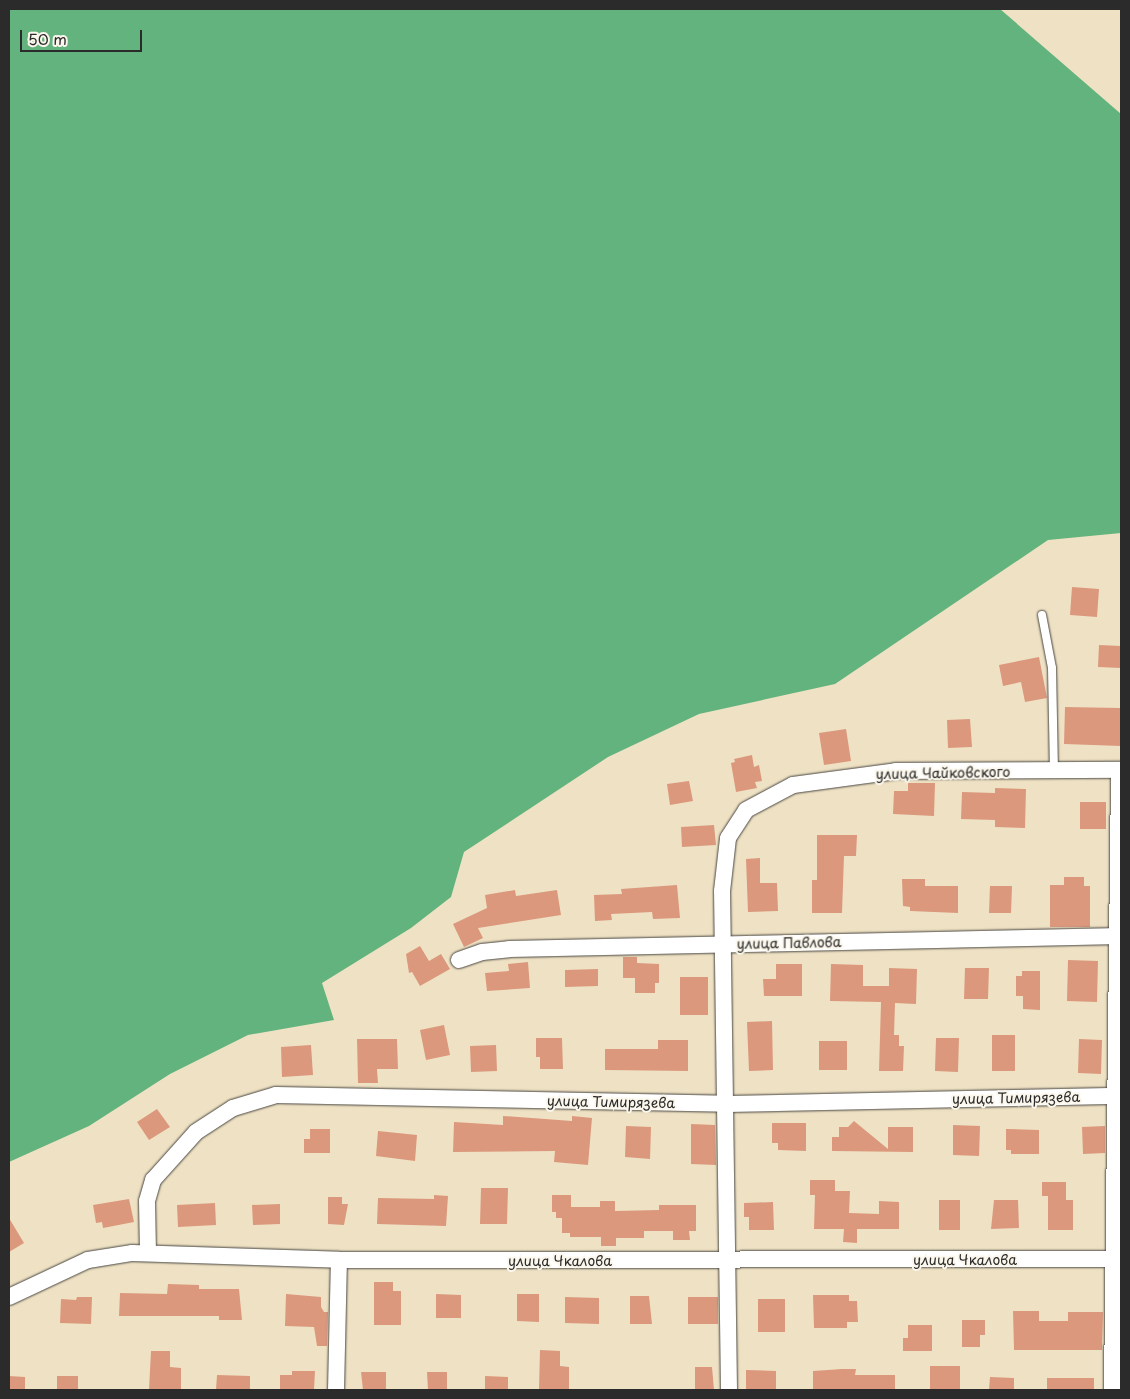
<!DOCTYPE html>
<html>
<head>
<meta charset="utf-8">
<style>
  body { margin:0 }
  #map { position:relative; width:1130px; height:1399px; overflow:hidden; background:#efe2c4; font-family:"Playpen Sans",sans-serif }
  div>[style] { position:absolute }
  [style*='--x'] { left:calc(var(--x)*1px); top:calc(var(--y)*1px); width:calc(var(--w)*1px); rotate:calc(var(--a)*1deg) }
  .forest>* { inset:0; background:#63b37e }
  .building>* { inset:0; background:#db987d }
  .roads { filter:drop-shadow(0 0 1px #484642) drop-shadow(0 0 1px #484642) }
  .service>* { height:8px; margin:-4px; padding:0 4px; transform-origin:4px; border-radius:4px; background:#fff }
  .minor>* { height:16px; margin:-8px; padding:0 8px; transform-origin:8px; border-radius:8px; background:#fff }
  span { translate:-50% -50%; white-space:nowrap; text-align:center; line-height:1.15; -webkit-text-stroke:4px #fbf7ec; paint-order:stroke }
  .street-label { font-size:14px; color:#2b2b2b }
  .frame { position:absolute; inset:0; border:10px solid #2b2b2b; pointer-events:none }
  .scale { position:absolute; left:20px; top:30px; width:122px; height:22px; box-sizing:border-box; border:2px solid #2b2b2b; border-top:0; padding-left:6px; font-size:15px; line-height:18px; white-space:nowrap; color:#2b2b2b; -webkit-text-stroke:4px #fbf7ec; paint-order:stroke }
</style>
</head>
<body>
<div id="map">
  <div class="forest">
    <i style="clip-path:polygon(9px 9px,1000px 9px,1121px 114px,1121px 533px,1048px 540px,835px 684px,699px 714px,608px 757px,464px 852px,451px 897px,411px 928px,322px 983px,334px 1020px,248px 1035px,170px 1074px,89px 1126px,9px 1162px)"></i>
  </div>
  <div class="building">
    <i style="clip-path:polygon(1072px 587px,1099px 589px,1097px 617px,1070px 615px)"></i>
    <i style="clip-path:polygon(1099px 645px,1121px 646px,1121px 668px,1098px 667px)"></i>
    <i style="clip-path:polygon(1039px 657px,1047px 698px,1025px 702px,1021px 682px,1003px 686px,999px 665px)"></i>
    <i style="clip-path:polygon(1065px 707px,1121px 708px,1121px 746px,1064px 744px)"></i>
    <i style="clip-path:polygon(970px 719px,972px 747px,948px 748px,947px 720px)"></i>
    <i style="clip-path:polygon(846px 729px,851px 761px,824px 765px,819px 733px)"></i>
    <i style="clip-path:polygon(752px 755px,754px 767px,759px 765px,762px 781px,755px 782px,757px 788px,736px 792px,731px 763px,735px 762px,734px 759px)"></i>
    <i style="clip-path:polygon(689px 781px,693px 801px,670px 805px,667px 784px)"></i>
    <i style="clip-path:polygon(908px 783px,935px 783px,934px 816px,893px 814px,894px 791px,908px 791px)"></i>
    <i style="clip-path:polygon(995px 788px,1026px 789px,1025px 828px,995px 827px,995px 820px,961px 819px,962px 792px,995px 793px)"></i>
    <i style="clip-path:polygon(1080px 802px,1106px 802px,1106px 829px,1080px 829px)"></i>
    <i style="clip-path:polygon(714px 825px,716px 845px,682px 847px,681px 827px)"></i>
    <i style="clip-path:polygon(817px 835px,857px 835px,856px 856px,844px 856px,842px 913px,812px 913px,812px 880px,817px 880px)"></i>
    <i style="clip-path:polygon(760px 858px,760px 883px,777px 883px,778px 911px,748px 912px,746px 859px)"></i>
    <i style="clip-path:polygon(1064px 877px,1084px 877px,1084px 886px,1090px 886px,1090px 927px,1050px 927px,1050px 885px,1064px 885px)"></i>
    <i style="clip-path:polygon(902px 879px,925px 879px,925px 886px,958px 886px,958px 913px,910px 911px,910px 907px,903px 906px)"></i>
    <i style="clip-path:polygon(677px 885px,680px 918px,653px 919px,652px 912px,611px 914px,612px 920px,595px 921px,594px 895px,622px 894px,621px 889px)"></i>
    <i style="clip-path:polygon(990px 886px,1012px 886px,1011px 913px,989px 913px)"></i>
    <i style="clip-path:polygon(515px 890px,516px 896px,557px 890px,561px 915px,478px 928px,483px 938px,464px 947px,453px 924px,487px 908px,485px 895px)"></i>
    <i style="clip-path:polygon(420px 946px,429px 961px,441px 954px,450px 969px,420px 986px,412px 972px,409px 973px,406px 954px)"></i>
    <i style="clip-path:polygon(623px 957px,637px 957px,637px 963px,659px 964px,659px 983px,655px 983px,655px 993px,635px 993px,635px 978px,623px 978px)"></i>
    <i style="clip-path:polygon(1068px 960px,1098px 961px,1097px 1002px,1067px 1001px)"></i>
    <i style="clip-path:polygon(528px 962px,530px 988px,487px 991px,485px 973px,509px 971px,508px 964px)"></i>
    <i style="clip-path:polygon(776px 964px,802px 964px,802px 996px,764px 996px,763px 979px,776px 979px)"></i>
    <i style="clip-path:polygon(831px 964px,863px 965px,863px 986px,889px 986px,889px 968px,917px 969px,916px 1004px,895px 1003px,894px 1035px,899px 1035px,899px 1046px,904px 1046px,903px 1071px,879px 1071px,881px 1002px,830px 1001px)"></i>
    <i style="clip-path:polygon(965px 968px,989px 968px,988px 999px,964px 999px)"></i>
    <i style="clip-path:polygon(598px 969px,598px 986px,565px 987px,565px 970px)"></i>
    <i style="clip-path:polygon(1022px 971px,1040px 971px,1040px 1010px,1023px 1009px,1023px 996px,1016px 996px,1016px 976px,1022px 976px)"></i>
    <i style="clip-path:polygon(680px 977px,708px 977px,708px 1015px,680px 1015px)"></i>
    <i style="clip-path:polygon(772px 1021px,773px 1070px,749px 1071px,747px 1022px)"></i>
    <i style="clip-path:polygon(444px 1025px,450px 1055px,426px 1060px,420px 1030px)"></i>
    <i style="clip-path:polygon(992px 1035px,1015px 1035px,1015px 1071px,992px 1071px)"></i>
    <i style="clip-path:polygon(536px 1038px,562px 1038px,563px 1069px,540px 1069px,540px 1057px,536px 1057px)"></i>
    <i style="clip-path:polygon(936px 1038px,959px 1038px,958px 1072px,935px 1071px)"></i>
    <i style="clip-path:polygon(357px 1039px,397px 1039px,398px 1069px,377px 1069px,378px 1083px,358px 1083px)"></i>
    <i style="clip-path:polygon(1079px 1039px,1102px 1040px,1101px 1074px,1078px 1073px)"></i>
    <i style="clip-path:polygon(658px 1040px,688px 1040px,688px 1071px,605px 1070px,605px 1049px,658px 1049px)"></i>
    <i style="clip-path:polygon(819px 1041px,847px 1041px,847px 1070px,819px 1070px)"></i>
    <i style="clip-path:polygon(311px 1045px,313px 1075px,282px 1077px,281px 1047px)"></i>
    <i style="clip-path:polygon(496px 1045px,497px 1071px,471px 1072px,470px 1046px)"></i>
    <i style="clip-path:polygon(157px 1109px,170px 1127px,149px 1140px,137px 1122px)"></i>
    <i style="clip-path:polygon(503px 1116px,572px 1121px,572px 1116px,592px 1118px,588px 1165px,554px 1162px,555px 1151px,453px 1152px,454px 1122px,503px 1125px)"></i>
    <i style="clip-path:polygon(854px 1121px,888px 1149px,888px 1127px,913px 1127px,913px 1152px,832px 1151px,832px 1137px,839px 1137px,839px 1127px,848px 1127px)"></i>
    <i style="clip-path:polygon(772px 1123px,806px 1123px,806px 1151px,778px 1150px,778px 1143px,772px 1143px)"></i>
    <i style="clip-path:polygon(691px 1124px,715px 1125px,716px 1165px,691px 1164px)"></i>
    <i style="clip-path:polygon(953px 1125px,980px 1126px,979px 1156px,953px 1155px)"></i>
    <i style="clip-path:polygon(626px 1126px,651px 1127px,650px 1159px,625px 1157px)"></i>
    <i style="clip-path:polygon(1105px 1126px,1105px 1153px,1083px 1154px,1082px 1127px)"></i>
    <i style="clip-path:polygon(310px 1129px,330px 1129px,330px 1153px,304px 1153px,304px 1139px,310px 1139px)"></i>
    <i style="clip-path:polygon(1006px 1129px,1039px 1130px,1039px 1154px,1011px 1154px,1011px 1150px,1006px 1150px)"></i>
    <i style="clip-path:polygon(378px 1131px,417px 1135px,415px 1161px,376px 1156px)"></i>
    <i style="clip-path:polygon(810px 1180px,835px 1180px,835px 1191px,850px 1191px,849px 1213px,879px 1214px,879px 1201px,899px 1202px,899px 1229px,857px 1229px,857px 1243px,843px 1242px,844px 1229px,814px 1229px,815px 1195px,810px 1195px)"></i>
    <i style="clip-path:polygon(1042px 1182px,1066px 1182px,1066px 1200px,1073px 1200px,1073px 1230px,1048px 1230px,1048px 1196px,1042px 1196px)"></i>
    <i style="clip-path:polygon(481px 1188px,508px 1188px,507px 1224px,480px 1224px)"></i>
    <i style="clip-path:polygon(434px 1195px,448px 1196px,446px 1226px,377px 1224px,378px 1198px,434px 1199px)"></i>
    <i style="clip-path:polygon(552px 1195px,571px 1195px,571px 1207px,600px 1207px,600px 1201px,615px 1201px,615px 1211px,659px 1210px,659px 1205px,696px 1205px,696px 1231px,689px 1231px,690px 1240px,673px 1240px,673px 1231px,644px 1231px,644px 1238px,616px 1238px,616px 1246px,601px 1246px,601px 1237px,570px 1237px,570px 1233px,562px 1233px,562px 1218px,556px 1218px,556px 1212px,552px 1212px)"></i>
    <i style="clip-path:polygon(328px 1197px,342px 1197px,342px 1204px,348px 1204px,344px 1225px,328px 1224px)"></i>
    <i style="clip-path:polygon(129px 1199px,134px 1222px,103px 1228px,102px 1222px,96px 1223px,93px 1205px)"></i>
    <i style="clip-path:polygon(939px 1200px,960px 1200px,960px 1230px,939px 1230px)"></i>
    <i style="clip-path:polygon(994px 1200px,1018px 1200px,1019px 1228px,991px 1229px)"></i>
    <i style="clip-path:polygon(773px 1202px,774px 1230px,749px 1230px,749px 1217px,744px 1217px,744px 1203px)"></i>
    <i style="clip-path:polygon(215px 1203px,216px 1225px,178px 1227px,177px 1205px)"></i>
    <i style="clip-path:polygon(280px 1204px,280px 1224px,253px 1225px,252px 1205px)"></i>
    <i style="clip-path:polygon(9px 1218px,24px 1243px,9px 1252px)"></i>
    <i style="clip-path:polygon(374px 1282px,393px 1282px,393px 1291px,401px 1291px,401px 1325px,374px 1325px)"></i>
    <i style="clip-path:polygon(168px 1284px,199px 1285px,199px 1289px,239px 1289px,242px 1320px,219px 1320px,219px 1316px,119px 1316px,120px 1293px,167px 1294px)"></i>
    <i style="clip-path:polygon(286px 1294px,321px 1297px,321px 1307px,324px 1312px,328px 1312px,327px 1346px,317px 1346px,314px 1327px,285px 1326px)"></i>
    <i style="clip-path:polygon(436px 1294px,461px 1295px,461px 1318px,436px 1318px)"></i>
    <i style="clip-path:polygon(517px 1294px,539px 1294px,539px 1322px,517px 1321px)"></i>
    <i style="clip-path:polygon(813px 1295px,849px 1295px,849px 1301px,857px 1301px,858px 1322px,847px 1322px,847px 1328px,814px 1328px)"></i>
    <i style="clip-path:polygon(630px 1296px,649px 1296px,652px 1324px,630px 1324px)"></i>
    <i style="clip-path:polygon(77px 1297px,92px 1297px,91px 1324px,60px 1323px,61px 1299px,76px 1300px)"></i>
    <i style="clip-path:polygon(565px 1297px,599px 1298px,599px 1324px,565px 1323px)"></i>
    <i style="clip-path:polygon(688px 1297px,718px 1297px,718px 1324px,688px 1324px)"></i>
    <i style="clip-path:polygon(758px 1299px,785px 1299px,785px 1332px,758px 1332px)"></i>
    <i style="clip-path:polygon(1013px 1311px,1039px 1311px,1039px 1321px,1068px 1321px,1068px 1312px,1103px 1312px,1102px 1350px,1014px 1350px)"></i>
    <i style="clip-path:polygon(962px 1320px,985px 1320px,985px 1335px,980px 1335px,980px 1347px,962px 1347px)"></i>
    <i style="clip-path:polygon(908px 1325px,932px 1325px,932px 1351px,903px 1351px,903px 1338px,908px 1338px)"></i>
    <i style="clip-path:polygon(540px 1350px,560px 1351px,560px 1366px,569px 1367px,569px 1390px,539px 1390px)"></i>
    <i style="clip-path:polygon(151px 1351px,170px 1351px,170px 1367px,181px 1368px,181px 1390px,149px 1390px)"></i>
    <i style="clip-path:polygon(930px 1366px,960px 1366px,960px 1390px,930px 1390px)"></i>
    <i style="clip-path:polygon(695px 1367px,712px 1367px,714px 1390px,695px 1390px)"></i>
    <i style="clip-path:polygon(842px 1369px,856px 1369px,855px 1375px,895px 1375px,895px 1390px,813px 1390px,813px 1371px)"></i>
    <i style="clip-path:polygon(746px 1370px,776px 1371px,776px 1390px,746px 1390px)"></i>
    <i style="clip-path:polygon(292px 1371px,315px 1371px,314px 1390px,280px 1390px,280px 1375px,292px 1375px)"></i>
    <i style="clip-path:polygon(361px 1372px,386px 1372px,386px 1390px,363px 1390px)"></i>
    <i style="clip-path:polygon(427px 1372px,447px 1372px,447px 1390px,428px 1390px)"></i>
    <i style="clip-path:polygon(217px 1375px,250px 1376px,250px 1390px,216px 1390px)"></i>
    <i style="clip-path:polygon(9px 1376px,25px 1377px,25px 1390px,9px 1390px)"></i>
    <i style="clip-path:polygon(57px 1376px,78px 1376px,78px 1390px,57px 1390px)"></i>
    <i style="clip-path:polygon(485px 1376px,508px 1377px,508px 1390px,485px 1390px)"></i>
    <i style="clip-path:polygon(990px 1377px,1014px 1378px,1014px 1390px,989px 1390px)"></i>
    <i style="clip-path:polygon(1047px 1378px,1094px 1378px,1094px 1390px,1047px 1390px)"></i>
  </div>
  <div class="roads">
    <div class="service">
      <i style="--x:1042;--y:615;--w:54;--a:79.3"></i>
      <i style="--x:1052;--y:668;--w:103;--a:88.9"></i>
    </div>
    <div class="minor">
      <i style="--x:459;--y:960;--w:24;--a:-19"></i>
      <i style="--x:482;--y:952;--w:27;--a:-6"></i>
      <i style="--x:509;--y:949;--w:612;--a:-1.22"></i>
      <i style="--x:148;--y:1253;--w:52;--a:-91.1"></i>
      <i style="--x:147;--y:1201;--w:22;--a:-74"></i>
      <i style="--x:153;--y:1180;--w:64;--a:-48.1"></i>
      <i style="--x:196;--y:1132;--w:44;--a:-33"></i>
      <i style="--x:233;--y:1108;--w:45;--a:-16.8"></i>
      <i style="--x:276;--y:1095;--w:451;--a:1.1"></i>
      <i style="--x:727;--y:1104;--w:394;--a:-1.2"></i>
      <i style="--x:9;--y:1297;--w:87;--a:-25.1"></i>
      <i style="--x:88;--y:1260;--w:45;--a:-9"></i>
      <i style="--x:132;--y:1253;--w:207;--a:1.9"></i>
      <i style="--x:339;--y:1260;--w:782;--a:-0.07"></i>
      <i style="--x:336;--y:1390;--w:130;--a:-88.7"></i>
      <i style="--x:729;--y:1390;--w:499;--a:-90.8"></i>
      <i style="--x:722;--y:891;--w:53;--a:-83.5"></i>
      <i style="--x:728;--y:838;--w:33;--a:-57"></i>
      <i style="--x:746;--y:810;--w:53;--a:-28"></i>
      <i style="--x:793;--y:785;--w:104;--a:-7.7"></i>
      <i style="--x:896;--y:771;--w:225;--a:-0.3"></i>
      <i style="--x:1112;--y:1390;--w:620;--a:-89.35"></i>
    </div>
  </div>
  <div class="street-label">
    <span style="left:943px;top:773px;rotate:-1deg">улица Чайковского</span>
    <span style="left:789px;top:943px;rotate:-1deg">улица Павлова</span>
    <span style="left:1016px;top:1098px;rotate:-1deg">улица Тимирязева</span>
    <span style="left:611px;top:1102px;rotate:1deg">улица Тимирязева</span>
    <span style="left:965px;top:1260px">улица Чкалова</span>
    <span style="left:560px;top:1261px">улица Чкалова</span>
  </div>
  <div class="frame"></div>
  <div class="scale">50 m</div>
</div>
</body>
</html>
